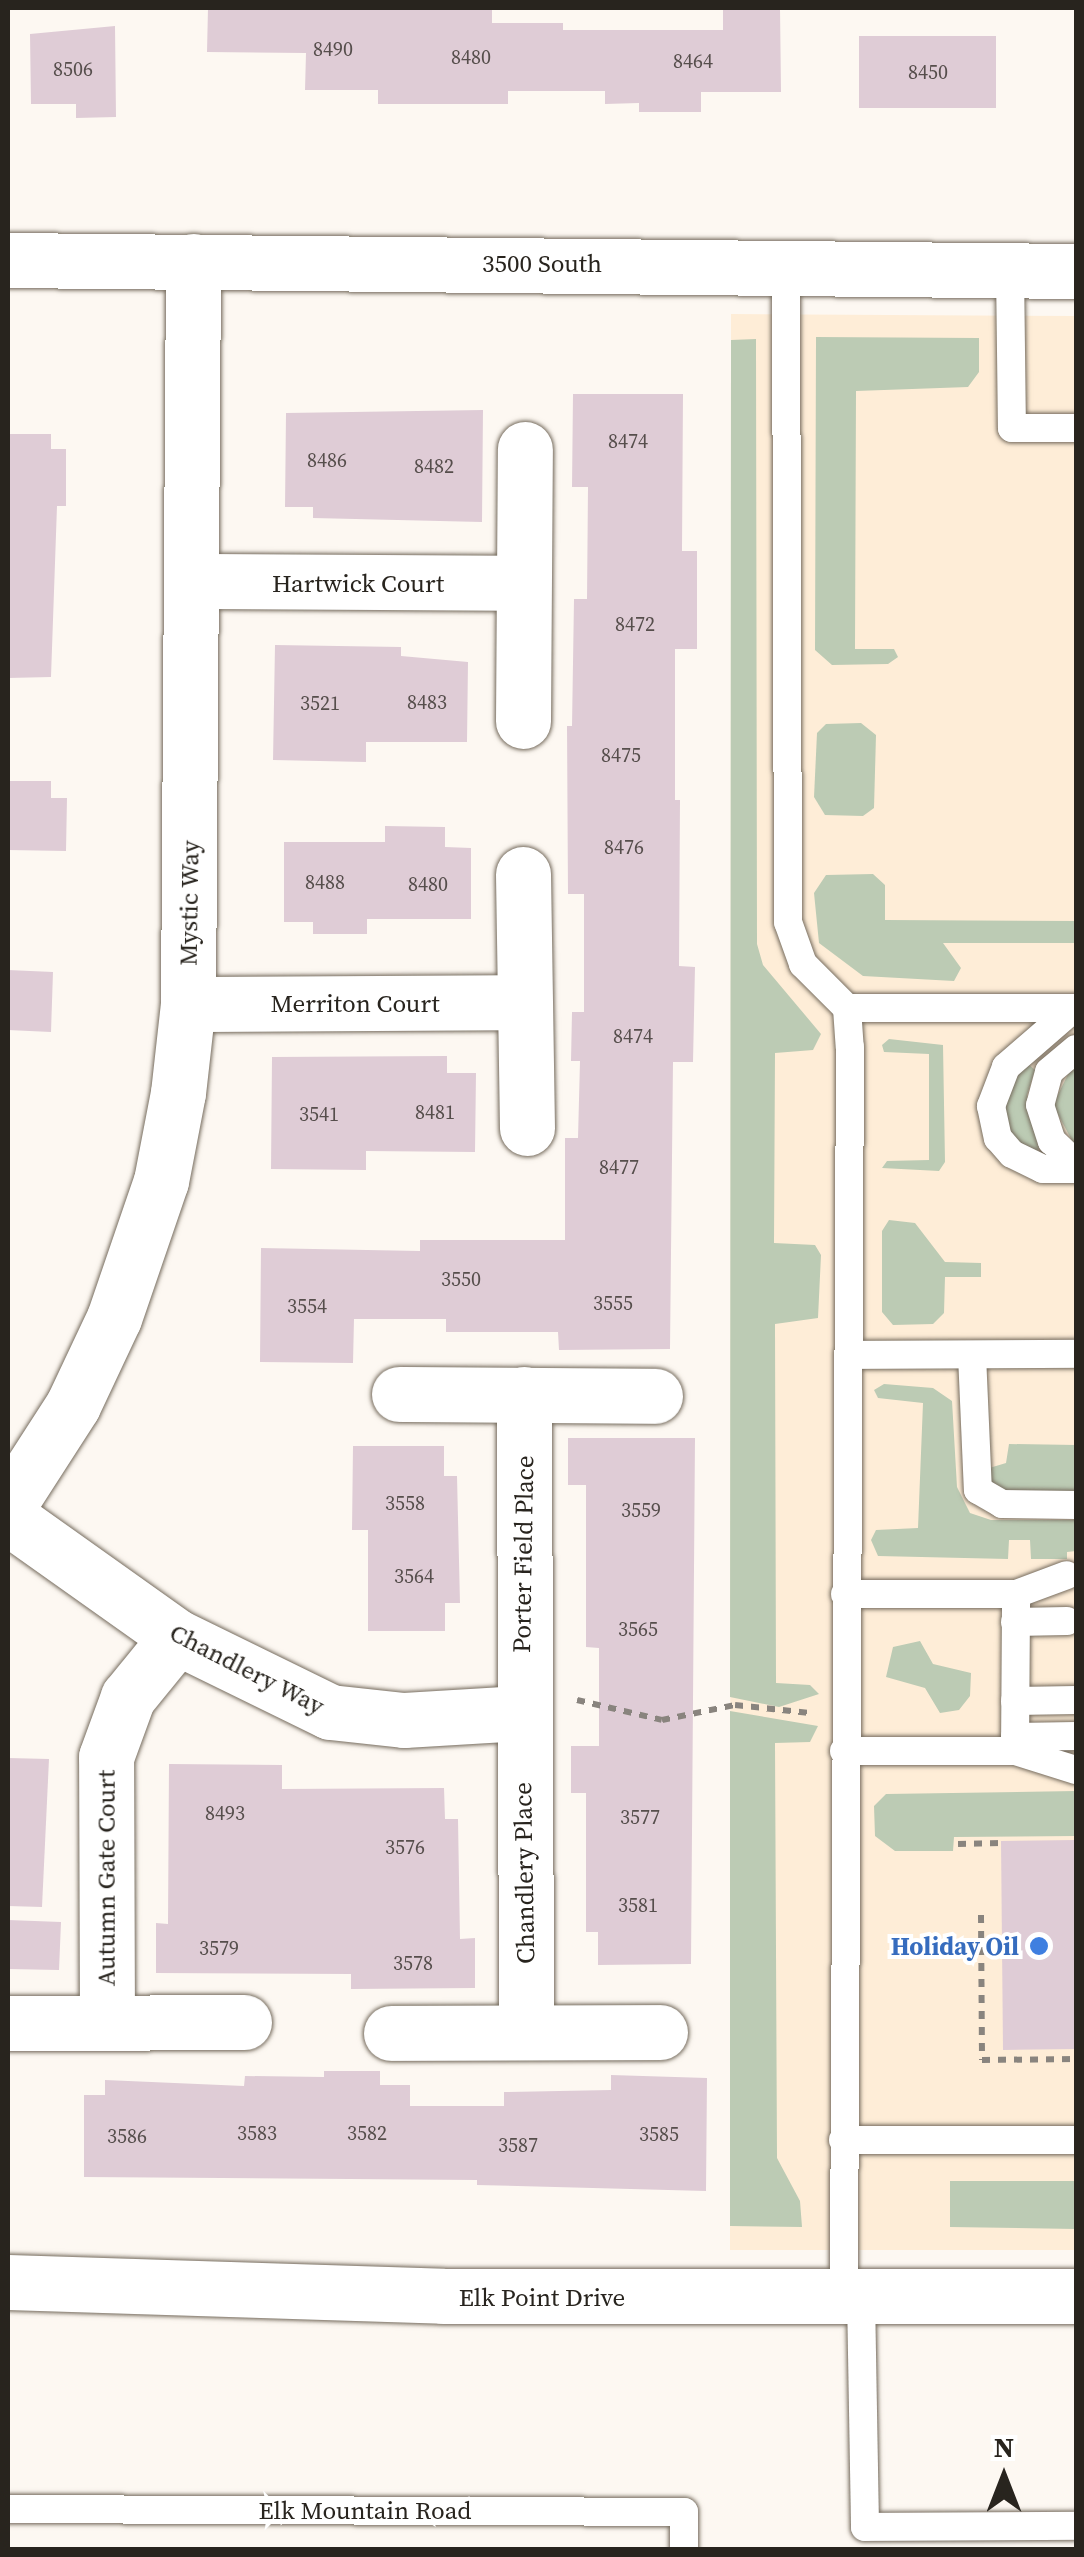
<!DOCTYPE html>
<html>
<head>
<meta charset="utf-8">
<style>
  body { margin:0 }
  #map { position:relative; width:1084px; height:2557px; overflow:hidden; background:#fdf8f2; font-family:"Source Serif 4",serif }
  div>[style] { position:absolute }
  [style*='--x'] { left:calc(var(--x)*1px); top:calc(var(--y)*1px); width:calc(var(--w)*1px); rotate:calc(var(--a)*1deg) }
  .built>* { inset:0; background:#feedd7 }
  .green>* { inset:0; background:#bccbb4 }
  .building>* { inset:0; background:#dfccd6 }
  .path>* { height:6px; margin-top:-3px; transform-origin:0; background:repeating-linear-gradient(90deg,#89847e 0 8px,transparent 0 16px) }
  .roads { filter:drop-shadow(0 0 2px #766c5e) drop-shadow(0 0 2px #766c5e) }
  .lane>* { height:28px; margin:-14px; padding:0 14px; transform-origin:14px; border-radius:14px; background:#fff }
  .street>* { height:55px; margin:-27.5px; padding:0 27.5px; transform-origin:27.5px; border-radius:27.5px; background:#fff }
  .secondary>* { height:55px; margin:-27.5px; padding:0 27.5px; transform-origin:27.5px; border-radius:27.5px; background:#fff }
  .dots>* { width:28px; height:28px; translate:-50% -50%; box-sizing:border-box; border:5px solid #fff; border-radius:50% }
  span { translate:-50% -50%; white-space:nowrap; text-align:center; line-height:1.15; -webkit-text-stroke:8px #fff; paint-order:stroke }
  .number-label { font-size:20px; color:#564e4c }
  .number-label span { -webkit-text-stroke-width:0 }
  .street-label { font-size:25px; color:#28241e }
  .shop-label { font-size:25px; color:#366cbe; font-weight:700 }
  .right { translate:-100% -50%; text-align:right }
  .frame { position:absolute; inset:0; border:10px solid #28241e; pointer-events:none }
  .north { position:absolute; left:954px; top:2427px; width:100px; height:100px; -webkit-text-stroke:8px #fff; paint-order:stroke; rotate:0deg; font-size:28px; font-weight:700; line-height:40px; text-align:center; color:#28241e }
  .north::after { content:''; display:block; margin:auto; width:35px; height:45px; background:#28241e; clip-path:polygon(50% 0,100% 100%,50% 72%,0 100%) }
</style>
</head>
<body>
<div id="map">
  <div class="built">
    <i style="clip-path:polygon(731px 314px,1076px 316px,1076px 2250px,730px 2250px)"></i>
  </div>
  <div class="green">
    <i style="clip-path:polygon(816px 337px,979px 338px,979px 372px,968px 387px,856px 391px,855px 649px,894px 649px,898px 657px,888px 664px,832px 665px,815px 650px)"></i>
    <i style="clip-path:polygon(756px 339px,757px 944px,763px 965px,821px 1034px,813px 1050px,775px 1053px,774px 1243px,815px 1245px,821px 1255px,818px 1318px,775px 1324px,776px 1683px,810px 1685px,819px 1694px,779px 1707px,730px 1697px,731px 340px)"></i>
    <i style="clip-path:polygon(861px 723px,876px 735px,874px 808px,863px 816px,825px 815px,814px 797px,817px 733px,826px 724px)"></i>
    <i style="clip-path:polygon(873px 874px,885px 885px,885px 920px,1076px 921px,1076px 943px,943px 943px,961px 968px,954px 981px,863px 976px,819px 943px,814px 893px,826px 875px)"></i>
    <i style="clip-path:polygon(889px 1039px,943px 1045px,945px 1162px,939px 1171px,882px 1168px,887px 1161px,929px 1160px,929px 1054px,884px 1052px,882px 1045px)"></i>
    <i style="clip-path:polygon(1027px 1063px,1035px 1070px,1027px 1095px,1040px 1146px,1035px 1155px,1012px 1136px,1004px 1107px,1010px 1084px)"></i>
    <i style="clip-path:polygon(1070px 1070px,1076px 1070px,1076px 1148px,1053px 1105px)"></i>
    <i style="clip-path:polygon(889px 1220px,915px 1223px,945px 1262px,981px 1263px,981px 1277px,945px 1277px,944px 1313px,933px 1324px,893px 1325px,882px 1312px,882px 1231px)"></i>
    <i style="clip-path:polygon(884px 1384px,933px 1388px,952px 1401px,957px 1487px,970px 1513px,991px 1520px,1076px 1520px,1076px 1551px,1067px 1552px,1067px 1559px,1031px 1559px,1030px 1540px,1009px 1540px,1008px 1559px,878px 1556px,871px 1540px,876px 1530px,918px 1528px,923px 1403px,878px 1398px,874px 1390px)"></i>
    <i style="clip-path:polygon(1009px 1444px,1076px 1445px,1076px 1491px,1009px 1492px,991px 1483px,986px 1469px,1006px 1463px)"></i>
    <i style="clip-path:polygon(920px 1641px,933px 1664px,971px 1673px,970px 1696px,959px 1710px,940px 1713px,925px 1688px,886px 1677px,893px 1647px)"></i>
    <i style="clip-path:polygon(730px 1711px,818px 1726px,810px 1742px,775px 1743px,777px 2158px,800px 2201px,802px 2227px,730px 2226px)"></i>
    <i style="clip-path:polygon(1076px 1791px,1076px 1836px,954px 1837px,953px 1851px,895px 1851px,875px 1836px,874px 1806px,886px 1794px)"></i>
    <i style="clip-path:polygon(950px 2181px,1076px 2181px,1076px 2229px,950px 2227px)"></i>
  </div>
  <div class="building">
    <i style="clip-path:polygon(208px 8px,492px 8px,492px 23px,563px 23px,563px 30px,723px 30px,723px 8px,780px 8px,781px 92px,701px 92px,701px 112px,639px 112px,639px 103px,605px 104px,605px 91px,508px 91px,508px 104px,378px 104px,378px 90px,305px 90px,306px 53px,207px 52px)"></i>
    <i style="clip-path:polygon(115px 26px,116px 117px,76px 118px,76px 104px,31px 104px,30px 34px)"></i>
    <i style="clip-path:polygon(859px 36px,996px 36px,996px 108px,859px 108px)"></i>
    <i style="clip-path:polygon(573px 394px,683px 394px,682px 551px,697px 551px,697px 649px,675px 649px,675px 800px,680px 800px,679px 966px,695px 967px,693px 1062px,673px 1062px,670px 1349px,559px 1350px,558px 1332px,446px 1332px,446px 1319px,354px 1319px,353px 1363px,260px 1362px,261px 1248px,420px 1251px,420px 1240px,565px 1240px,565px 1138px,578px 1138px,580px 1061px,571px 1061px,572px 1012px,584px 1012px,584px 894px,568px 894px,567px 726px,572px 726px,574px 599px,587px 599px,588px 487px,572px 487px)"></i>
    <i style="clip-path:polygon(483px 410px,482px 522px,313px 518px,313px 507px,285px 507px,286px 413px)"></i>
    <i style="clip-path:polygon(8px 434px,51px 434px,51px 449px,66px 449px,66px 506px,57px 506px,51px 677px,8px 678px)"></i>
    <i style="clip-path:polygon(275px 645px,401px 647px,401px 656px,468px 662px,467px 742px,366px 742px,366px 762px,273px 760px)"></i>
    <i style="clip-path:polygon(8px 781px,51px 781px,51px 798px,67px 798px,66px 851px,8px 850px)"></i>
    <i style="clip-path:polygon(385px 826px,445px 827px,445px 847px,471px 848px,471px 919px,367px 919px,367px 934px,313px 934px,313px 922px,284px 922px,284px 842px,385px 842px)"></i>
    <i style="clip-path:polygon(8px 970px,53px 972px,51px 1032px,8px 1030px)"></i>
    <i style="clip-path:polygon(447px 1056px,447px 1073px,476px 1073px,475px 1152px,366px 1151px,366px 1170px,271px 1169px,272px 1057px)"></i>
    <i style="clip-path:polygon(568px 1438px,695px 1438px,691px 1964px,598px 1965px,598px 1932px,586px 1932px,586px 1793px,571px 1793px,571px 1746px,599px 1746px,599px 1648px,586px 1647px,586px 1485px,568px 1485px)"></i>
    <i style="clip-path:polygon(353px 1446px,444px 1446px,444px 1476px,457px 1476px,460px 1603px,445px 1603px,445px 1631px,368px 1631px,368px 1530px,352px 1530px)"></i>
    <i style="clip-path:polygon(8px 1758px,49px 1759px,42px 1907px,8px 1906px)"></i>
    <i style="clip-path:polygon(169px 1764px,282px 1765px,282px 1789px,444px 1788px,445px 1819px,458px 1819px,460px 1939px,475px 1938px,475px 1988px,351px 1989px,351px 1974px,156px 1973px,156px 1923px,168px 1924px)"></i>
    <i style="clip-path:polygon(1076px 1840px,1076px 2049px,1003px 2050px,1001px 1841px)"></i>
    <i style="clip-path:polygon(8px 1920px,61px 1922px,59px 1970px,8px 1969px)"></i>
    <i style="clip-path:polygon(324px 2071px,380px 2071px,380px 2085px,410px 2085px,410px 2106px,504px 2106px,504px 2092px,611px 2090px,611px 2075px,707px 2078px,706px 2191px,477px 2185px,477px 2180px,84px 2177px,84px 2095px,105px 2095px,105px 2080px,244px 2086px,245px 2076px,324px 2077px)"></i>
  </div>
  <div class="path">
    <i style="--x:577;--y:1700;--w:87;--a:13.2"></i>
    <i style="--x:662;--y:1720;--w:75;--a:-11.6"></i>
    <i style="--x:735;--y:1705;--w:75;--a:6.1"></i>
    <i style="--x:958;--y:1844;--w:43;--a:-1.3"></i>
    <i style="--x:981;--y:1915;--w:145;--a:89.6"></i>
    <i style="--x:982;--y:2060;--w:94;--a:-0.6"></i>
  </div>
  <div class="roads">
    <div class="lane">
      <i style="--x:786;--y:264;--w:658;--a:89.83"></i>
      <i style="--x:788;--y:922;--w:45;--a:70.3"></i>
      <i style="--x:803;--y:964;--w:62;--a:45"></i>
      <i style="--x:847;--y:1008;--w:39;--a:86"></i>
      <i style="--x:850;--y:1047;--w:1250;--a:90.28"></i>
      <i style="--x:1010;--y:269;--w:159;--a:89.3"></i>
      <i style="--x:1012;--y:428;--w:64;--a:0"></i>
      <i style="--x:847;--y:1008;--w:229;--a:0"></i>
      <i style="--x:1074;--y:1008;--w:90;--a:139.1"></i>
      <i style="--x:1006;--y:1067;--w:42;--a:111"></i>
      <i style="--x:991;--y:1106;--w:33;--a:78"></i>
      <i style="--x:998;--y:1138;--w:21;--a:49"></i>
      <i style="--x:1012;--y:1154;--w:34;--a:26"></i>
      <i style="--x:1043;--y:1169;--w:33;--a:0"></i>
      <i style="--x:1076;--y:1049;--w:35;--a:140"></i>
      <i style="--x:1049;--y:1072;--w:34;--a:105"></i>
      <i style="--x:1040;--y:1105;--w:38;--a:72"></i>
      <i style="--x:1052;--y:1141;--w:33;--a:44"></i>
      <i style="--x:849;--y:1355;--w:227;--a:-0.3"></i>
      <i style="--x:972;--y:1355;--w:135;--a:87.5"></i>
      <i style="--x:978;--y:1490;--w:28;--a:30"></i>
      <i style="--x:1002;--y:1504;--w:74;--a:0.8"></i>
      <i style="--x:1016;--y:1594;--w:54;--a:-20.4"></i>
      <i style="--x:1015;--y:1622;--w:52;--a:-1.1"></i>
      <i style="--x:1015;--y:1701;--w:61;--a:-0.9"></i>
      <i style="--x:1015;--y:1737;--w:61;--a:-0.9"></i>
      <i style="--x:844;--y:1751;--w:171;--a:0"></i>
      <i style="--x:1015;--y:1751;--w:157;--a:-89.6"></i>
      <i style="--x:1016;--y:1594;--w:171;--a:180"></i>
      <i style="--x:1015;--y:1751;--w:64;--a:17.3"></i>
      <i style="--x:843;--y:2140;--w:233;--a:0"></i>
      <i style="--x:861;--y:2296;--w:231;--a:89"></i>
      <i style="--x:865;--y:2527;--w:211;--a:-0.3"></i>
      <i style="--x:8;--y:2509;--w:676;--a:0.25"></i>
      <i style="--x:684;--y:2512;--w:38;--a:90"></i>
    </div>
    <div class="street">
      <i style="--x:192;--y:581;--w:331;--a:0.3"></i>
      <i style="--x:523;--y:721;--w:272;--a:-89.6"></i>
      <i style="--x:523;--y:874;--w:254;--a:89.1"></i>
      <i style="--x:188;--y:1004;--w:334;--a:-0.3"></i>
      <i style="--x:399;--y:1394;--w:256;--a:0.4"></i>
      <i style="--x:524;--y:1394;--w:638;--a:89.82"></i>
      <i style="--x:8;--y:1506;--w:120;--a:-57.2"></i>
      <i style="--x:73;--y:1405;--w:96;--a:-64.8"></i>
      <i style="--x:114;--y:1318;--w:145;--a:-71.1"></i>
      <i style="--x:161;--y:1181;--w:90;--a:-79.1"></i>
      <i style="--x:178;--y:1093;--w:90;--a:-83.6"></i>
      <i style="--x:188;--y:1004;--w:743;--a:-89.61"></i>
      <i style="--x:8;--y:1517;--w:207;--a:35.4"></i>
      <i style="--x:177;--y:1637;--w:170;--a:26.1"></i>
      <i style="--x:330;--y:1712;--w:74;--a:6.2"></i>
      <i style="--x:404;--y:1720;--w:117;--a:-3.4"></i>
      <i style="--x:107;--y:2021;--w:264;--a:-90.2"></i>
      <i style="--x:106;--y:1757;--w:64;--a:-69.9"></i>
      <i style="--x:128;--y:1697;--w:77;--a:-50.8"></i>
      <i style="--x:8;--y:2023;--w:236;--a:-0.2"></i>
      <i style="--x:391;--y:2033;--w:269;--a:-0.2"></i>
      <i style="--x:8;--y:2282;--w:435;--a:1.8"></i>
      <i style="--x:443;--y:2296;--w:633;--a:0"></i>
    </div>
    <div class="secondary">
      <i style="--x:8;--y:260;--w:1068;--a:0.59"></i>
    </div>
  </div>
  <div class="dots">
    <i style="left:1039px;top:1946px;background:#3f7fe0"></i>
  </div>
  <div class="number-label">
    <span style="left:333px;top:49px">8490</span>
    <span style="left:471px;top:57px">8480</span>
    <span style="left:693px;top:61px">8464</span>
    <span style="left:73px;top:69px">8506</span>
    <span style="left:928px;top:72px">8450</span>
    <span style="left:628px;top:441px">8474</span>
    <span style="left:327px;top:460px">8486</span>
    <span style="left:434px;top:466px">8482</span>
    <span style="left:635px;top:624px">8472</span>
    <span style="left:427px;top:702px">8483</span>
    <span style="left:320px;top:703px">3521</span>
    <span style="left:621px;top:755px">8475</span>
    <span style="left:624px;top:847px">8476</span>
    <span style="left:325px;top:882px">8488</span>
    <span style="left:428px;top:884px">8480</span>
    <span style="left:633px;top:1036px">8474</span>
    <span style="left:435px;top:1112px">8481</span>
    <span style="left:319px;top:1114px">3541</span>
    <span style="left:619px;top:1167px">8477</span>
    <span style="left:461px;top:1279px">3550</span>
    <span style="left:613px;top:1303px">3555</span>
    <span style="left:307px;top:1306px">3554</span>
    <span style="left:405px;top:1503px">3558</span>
    <span style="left:641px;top:1510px">3559</span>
    <span style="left:414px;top:1576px">3564</span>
    <span style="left:638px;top:1629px">3565</span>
    <span style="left:225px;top:1813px">8493</span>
    <span style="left:640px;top:1817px">3577</span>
    <span style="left:405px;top:1847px">3576</span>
    <span style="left:638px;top:1905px">3581</span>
    <span style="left:219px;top:1948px">3579</span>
    <span style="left:413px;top:1963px">3578</span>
    <span style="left:257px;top:2133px">3583</span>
    <span style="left:367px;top:2133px">3582</span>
    <span style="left:659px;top:2134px">3585</span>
    <span style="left:127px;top:2136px">3586</span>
    <span style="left:518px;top:2145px">3587</span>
  </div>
  <div class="street-label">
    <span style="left:542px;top:263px">3500 South</span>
    <span style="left:358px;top:583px">Hartwick Court</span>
    <span style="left:189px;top:903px;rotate:-89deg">Mystic Way</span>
    <span style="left:355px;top:1003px">Merriton Court</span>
    <span style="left:523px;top:1554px;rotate:-89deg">Porter Field Place</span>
    <span style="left:247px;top:1669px;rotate:27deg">Chandlery Way</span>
    <span style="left:524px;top:1873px;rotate:-91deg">Chandlery Place</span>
    <span style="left:106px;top:1878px;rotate:-90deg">Autumn Gate Court</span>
    <span style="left:542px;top:2297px">Elk Point Drive</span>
    <span style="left:365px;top:2510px">Elk Mountain Road</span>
  </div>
  <div class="shop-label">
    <span class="right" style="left:1019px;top:1946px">Holiday Oil</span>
  </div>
  <div class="frame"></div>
  <div class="north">N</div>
</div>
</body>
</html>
